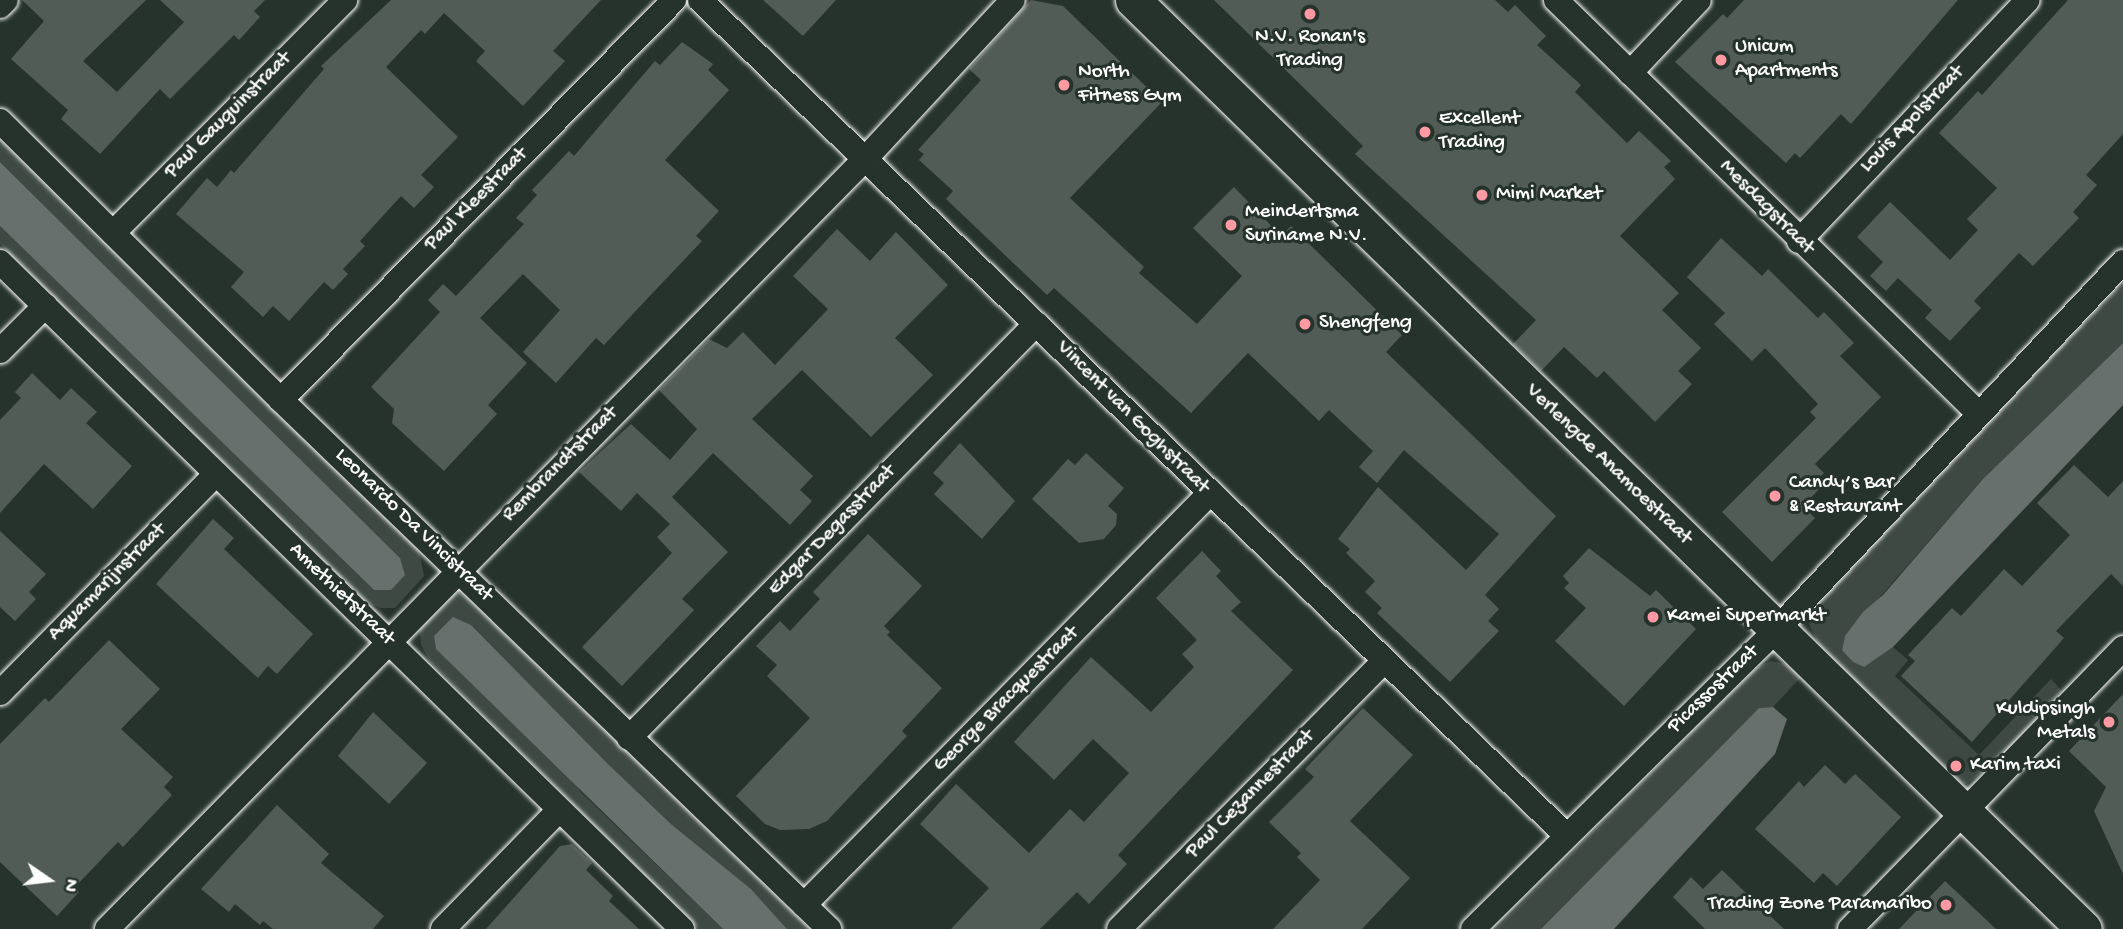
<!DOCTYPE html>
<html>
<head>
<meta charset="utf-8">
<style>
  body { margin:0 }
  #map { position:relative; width:2123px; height:929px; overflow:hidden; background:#26332d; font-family:"Gochi Hand",sans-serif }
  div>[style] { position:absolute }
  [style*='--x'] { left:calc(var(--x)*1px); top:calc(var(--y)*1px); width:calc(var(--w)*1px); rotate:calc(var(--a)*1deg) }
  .green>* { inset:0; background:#3e4944 }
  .water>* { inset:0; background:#67706c }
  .building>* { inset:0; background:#515c57 }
  .roads { filter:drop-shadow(0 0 2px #fff) drop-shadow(0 0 2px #fff) }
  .street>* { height:24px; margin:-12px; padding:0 12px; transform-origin:12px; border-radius:12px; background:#26332d }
  .secondary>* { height:35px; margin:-17.5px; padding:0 17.5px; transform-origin:17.5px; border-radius:17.5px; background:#26332d }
  .dots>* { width:19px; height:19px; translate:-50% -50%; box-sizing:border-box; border:4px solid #26332d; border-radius:50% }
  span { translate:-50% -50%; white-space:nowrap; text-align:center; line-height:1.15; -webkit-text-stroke:6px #26332d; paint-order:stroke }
  .poi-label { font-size:21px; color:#fff }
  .left { translate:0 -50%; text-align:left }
  .right { translate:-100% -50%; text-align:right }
  .street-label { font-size:21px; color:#fff }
  .north { position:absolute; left:14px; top:845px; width:70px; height:70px; -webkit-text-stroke:5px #26332d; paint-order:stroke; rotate:104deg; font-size:19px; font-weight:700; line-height:28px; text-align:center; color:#fff }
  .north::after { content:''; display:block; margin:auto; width:24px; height:32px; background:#fff; clip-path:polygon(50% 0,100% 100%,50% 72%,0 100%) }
</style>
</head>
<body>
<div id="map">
  <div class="green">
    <i style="clip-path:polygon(0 138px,419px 550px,424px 576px,395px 608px,380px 608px,365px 601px,0 244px,0 226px,374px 590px,400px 558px,0 162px)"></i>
    <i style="clip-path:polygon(2123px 284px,2123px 343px,1983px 479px,1845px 637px,1842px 650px,1863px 667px,1893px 647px,1908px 660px,1895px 676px,1979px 755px,2051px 679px,2062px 691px,1994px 765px,1966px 784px,1952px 781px,1822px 652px,1809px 624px,1815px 608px,1981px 428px)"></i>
    <i style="clip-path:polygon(460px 593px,471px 597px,810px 929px,787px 929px,751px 889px,671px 824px,608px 764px,471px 625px,580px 791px,723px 929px,699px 929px,429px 660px,421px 645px,419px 625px,449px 594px)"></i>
    <i style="clip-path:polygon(1771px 661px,1786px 664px,1801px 677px,1773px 707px,1759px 708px,1541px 929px,1496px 929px,1756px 668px)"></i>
  </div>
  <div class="water">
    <i style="clip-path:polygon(0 162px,400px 558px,405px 575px,391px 590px,374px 590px,0 226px)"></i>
    <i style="clip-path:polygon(2123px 343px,2123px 405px,1893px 647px,1864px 667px,1853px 662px,1842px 650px,1845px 636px,1863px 612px,1883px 595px,1983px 479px)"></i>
    <i style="clip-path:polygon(453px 617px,471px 625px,608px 764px,671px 824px,751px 889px,787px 929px,723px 929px,436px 649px,434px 636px)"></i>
    <i style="clip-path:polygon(1773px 707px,1787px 719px,1775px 754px,1614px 929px,1541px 929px,1759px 708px)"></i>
  </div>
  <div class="building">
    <i style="clip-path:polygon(22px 0,146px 0,83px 61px,117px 92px,184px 22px,160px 0,265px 0,254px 11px,260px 17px,239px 40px,234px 35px,170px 99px,160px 89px,100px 154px,61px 119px,68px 110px,11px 59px,44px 21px)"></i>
    <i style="clip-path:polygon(391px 0,601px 0,553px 51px,565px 61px,523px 106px,476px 61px,485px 51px,444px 13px,425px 34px,421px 30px,386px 67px,458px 137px,421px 175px,434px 187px,414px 208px,401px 196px,360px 241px,365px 246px,343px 269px,348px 274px,333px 290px,324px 282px,289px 321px,273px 306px,263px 317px,231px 287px,244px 272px,176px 214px,207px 178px,217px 187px,231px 170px,234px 173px,324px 69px,321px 66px)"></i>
    <i style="clip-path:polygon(763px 0,836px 0,803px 36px)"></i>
    <i style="clip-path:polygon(1031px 0,1063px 6px,1162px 102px,1070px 198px,1144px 267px,1139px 273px,1197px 324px,1242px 276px,1193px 228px,1234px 187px,1281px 236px,1291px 226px,1402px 335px,1386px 352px,1556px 516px,1485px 595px,1499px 609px,1488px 621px,1499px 631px,1450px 682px,1377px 613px,1382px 608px,1365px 592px,1375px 581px,1346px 553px,1350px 549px,1338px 539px,1378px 487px,1466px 570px,1499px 534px,1404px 450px,1377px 483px,1359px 467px,1373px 451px,1329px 410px,1319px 421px,1248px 353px,1191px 413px,1054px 288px,1047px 295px,946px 199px,953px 191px,919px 160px,924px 154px,918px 150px,981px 80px,969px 69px)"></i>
    <i style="clip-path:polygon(1214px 0,1495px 0,1508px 12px,1515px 5px,1546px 36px,1537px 45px,1581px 85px,1575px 92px,1627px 143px,1639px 131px,1671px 161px,1664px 167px,1675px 179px,1620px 236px,1679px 293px,1662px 310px,1701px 348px,1678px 371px,1692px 384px,1655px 422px,1604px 371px,1597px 378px,1564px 347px,1541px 371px,1513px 344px,1536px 320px,1355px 154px,1363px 146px)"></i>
    <i style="clip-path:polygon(1744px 0,1958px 0,1851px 124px,1841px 114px,1800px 158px,1795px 153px,1786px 163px,1675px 62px,1723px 14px,1727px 18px)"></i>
    <i style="clip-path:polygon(2068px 0,2123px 0,2123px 134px,2086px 175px,2097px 185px,2073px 212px,2079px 218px,2033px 266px,2019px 253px,1974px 301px,1981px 308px,1950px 341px,1925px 318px,1932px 310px,1898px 278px,1886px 291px,1870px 276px,1883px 262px,1857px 237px,1890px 202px,1950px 260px,1978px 230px,1967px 219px,1997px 188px,1939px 133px,1978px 91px,1982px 95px)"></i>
    <i style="clip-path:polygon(682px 42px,713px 64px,708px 70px,729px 90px,665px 160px,719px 211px,696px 236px,702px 241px,645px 301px,604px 345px,596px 338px,556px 383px,523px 352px,560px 310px,523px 274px,480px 318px,527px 363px,488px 405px,497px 414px,444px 471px,392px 423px,394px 409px,371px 387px,440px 312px,428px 300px,443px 284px,456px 296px,524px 224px,516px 218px,537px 195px,532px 190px,569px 151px,574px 156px,655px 61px,660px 65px)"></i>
    <i style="clip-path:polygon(837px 229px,870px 261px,896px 232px,948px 285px,895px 338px,933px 375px,871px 437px,802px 370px,752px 419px,813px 476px,800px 490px,812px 501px,790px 525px,713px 453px,672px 497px,728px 552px,682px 599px,694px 610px,622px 686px,582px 647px,672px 553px,657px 537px,670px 524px,637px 493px,621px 511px,579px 472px,631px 424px,670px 460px,697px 429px,659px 390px,709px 339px,727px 348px,743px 332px,775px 365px,828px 309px,793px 276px)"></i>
    <i style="clip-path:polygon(1721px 238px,1762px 276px,1768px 269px,1818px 318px,1824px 312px,1854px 343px,1840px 356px,1881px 397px,1815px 464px,1824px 473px,1816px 481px,1822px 486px,1803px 506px,1815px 518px,1772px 562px,1722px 512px,1816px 418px,1810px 412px,1818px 404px,1765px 348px,1752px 361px,1714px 324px,1725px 313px,1687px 277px)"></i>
    <i style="clip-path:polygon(32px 373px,60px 400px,71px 388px,97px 412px,86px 423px,132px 466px,93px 509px,44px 464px,0 513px,0 420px,21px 398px,15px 392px)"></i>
    <i style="clip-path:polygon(960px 443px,1015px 501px,982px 539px,934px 494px,944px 483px,933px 473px)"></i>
    <i style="clip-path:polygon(1086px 453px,1124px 488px,1108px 506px,1117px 514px,1116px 525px,1104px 539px,1079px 543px,1032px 499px,1068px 459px,1075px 465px)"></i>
    <i style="clip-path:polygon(2074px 465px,2108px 497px,2123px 481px,2123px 586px,2111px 574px,2056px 631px,2064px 638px,1972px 742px,1901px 676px,1915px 661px,1908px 655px,1952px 608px,1961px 616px,2004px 569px,2022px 586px,2070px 535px,2037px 503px)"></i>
    <i style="clip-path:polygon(213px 519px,234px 538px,224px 549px,313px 634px,277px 674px,268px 666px,258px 678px,156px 584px)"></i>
    <i style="clip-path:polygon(0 531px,46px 574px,29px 592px,36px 599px,15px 621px,0 607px)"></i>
    <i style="clip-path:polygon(868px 534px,922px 586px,884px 626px,890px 632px,887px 635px,942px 688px,902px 731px,907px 736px,827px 821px,809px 829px,780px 830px,765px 824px,736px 796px,810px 718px,767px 676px,777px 665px,756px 646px,780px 621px,790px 631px,820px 599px,813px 592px)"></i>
    <i style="clip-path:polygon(1589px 548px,1650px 596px,1656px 590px,1696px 629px,1624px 706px,1555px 641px,1586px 608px,1564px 588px,1569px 583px,1563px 576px)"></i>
    <i style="clip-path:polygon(1202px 551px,1221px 571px,1216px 576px,1241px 602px,1231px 611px,1293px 670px,1118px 855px,1127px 864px,1089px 904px,1077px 892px,1040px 929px,951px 929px,989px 888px,920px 824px,956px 784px,1029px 853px,1070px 809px,1084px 822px,1129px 773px,1093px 739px,1054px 780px,1014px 742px,1091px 657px,1151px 712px,1194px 667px,1182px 654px,1197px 640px,1156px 598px)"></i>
    <i style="clip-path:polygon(109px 640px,160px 689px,121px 729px,173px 777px,164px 787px,172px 795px,123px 847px,118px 842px,74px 888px,79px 892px,57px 916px,0 862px,0 744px,45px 698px,49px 702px)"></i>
    <i style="clip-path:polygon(2123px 694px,2123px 874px,2094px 811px,2106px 787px,2069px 751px)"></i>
    <i style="clip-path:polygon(1363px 708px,1413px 755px,1350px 821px,1410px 878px,1362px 929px,1273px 929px,1320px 880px,1297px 857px,1301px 853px,1269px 822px,1314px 777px,1305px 769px)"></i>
    <i style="clip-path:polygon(373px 712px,427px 763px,389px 804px,338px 756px)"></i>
    <i style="clip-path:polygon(1825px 765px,1845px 784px,1855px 774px,1901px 817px,1837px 886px,1823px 873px,1814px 883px,1755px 829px,1799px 781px,1804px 787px)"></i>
    <i style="clip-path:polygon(277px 805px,329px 854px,321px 863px,384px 916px,373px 929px,273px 929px,263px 921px,260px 925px,235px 904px,229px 912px,201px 889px)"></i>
    <i style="clip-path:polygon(572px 844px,592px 863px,586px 870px,613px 896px,609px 901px,639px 929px,486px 929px,560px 846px)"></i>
    <i style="clip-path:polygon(1722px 870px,1784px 929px,1705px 929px,1673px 897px,1691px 877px,1703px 889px)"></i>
    <i style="clip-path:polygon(1945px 881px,1996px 929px,1899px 929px)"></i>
  </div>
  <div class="roads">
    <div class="street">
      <i style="--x:700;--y:0;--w:1203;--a:43.96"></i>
      <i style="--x:1556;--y:0;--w:590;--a:44.38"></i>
      <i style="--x:0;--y:6;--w:8;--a:-45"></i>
      <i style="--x:1630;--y:73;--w:100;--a:-46.6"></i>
      <i style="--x:0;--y:121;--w:396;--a:44.8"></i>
      <i style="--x:281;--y:400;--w:762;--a:43.99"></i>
      <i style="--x:113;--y:233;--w:329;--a:-45.1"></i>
      <i style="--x:1799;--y:241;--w:332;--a:-46.5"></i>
      <i style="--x:0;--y:262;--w:954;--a:44.36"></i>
      <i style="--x:0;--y:351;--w:64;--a:-45"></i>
      <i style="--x:281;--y:400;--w:561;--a:-45.51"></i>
      <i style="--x:0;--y:693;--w:308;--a:-45.4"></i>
      <i style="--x:629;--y:738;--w:581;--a:-45.49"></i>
      <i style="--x:804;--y:905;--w:577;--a:-45.42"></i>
      <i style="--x:107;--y:929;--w:1083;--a:-45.45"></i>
      <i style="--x:867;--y:157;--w:214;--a:-47.1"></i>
      <i style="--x:443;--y:929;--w:166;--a:-45.7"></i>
      <i style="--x:1119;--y:929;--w:375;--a:-45.3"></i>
      <i style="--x:1473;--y:929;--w:426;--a:-44.6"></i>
      <i style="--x:1776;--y:630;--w:506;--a:-46.68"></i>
      <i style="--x:1850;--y:929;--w:392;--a:-45.8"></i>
    </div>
    <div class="secondary">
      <i style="--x:1133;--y:0;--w:1329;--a:44.33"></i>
    </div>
  </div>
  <div class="dots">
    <i style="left:1310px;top:14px;background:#ff9aa2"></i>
    <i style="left:1721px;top:60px;background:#ff9aa2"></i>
    <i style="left:1064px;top:85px;background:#ff9aa2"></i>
    <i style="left:1425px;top:132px;background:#ff9aa2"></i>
    <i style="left:1482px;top:195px;background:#ff9aa2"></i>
    <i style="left:1231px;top:225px;background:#ff9aa2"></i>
    <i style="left:1305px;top:324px;background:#ff9aa2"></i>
    <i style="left:1775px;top:496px;background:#ff9aa2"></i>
    <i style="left:1653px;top:617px;background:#ff9aa2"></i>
    <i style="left:2109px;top:722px;background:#ff9aa2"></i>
    <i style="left:1956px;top:766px;background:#ff9aa2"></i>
    <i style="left:1946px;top:905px;background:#ff9aa2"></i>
  </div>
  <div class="poi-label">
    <span style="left:1310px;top:50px">N.V. Ronan's<br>Trading</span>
    <span class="left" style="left:1735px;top:60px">Unicum<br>Apartments</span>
    <span class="left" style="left:1078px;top:85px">North<br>Fitness Gym</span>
    <span class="left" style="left:1439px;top:132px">Excellent<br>Trading</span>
    <span class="left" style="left:1496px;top:195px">Mimi Market</span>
    <span class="left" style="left:1245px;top:225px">Meindertsma<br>Suriname N.V.</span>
    <span class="left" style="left:1319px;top:324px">Shengfeng</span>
    <span class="left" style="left:1789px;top:496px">Candy’s Bar<br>&amp; Restaurant</span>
    <span class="left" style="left:1667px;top:617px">Kamei Supermarkt</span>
    <span class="right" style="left:2095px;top:722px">Kuldipsingh<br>Metals</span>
    <span class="left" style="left:1970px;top:766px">Karim taxi</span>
    <span class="right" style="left:1932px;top:905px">Trading Zone Paramaribo</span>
  </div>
  <div class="street-label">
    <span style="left:229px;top:116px;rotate:-45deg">Paul Gauguinstraat</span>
    <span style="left:1913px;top:120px;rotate:-46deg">Louis Apolstraat</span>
    <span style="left:477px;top:200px;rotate:-45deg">Paul Kleestraat</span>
    <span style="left:1766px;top:208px;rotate:45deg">Mesdagstraat</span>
    <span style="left:1132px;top:418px;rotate:45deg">Vincent van Goghstraat</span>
    <span style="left:561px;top:465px;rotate:-45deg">Rembrandtstraat</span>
    <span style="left:1608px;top:465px;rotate:44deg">Verlengde Anamoestraat</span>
    <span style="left:413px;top:526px;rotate:44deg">Leonardo Da Vincistraat</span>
    <span style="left:833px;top:531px;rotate:-46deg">Edgar Degasstraat</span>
    <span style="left:108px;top:583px;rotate:-45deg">Aquamarijnstraat</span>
    <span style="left:341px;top:595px;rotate:44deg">Amethietstraat</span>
    <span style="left:1714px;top:690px;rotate:-44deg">Picassostraat</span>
    <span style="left:1007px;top:700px;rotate:-45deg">George Bracquestraat</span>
    <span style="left:1251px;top:795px;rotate:-45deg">Paul Cezannestraat</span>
  </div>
  <div class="north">N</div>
</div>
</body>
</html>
